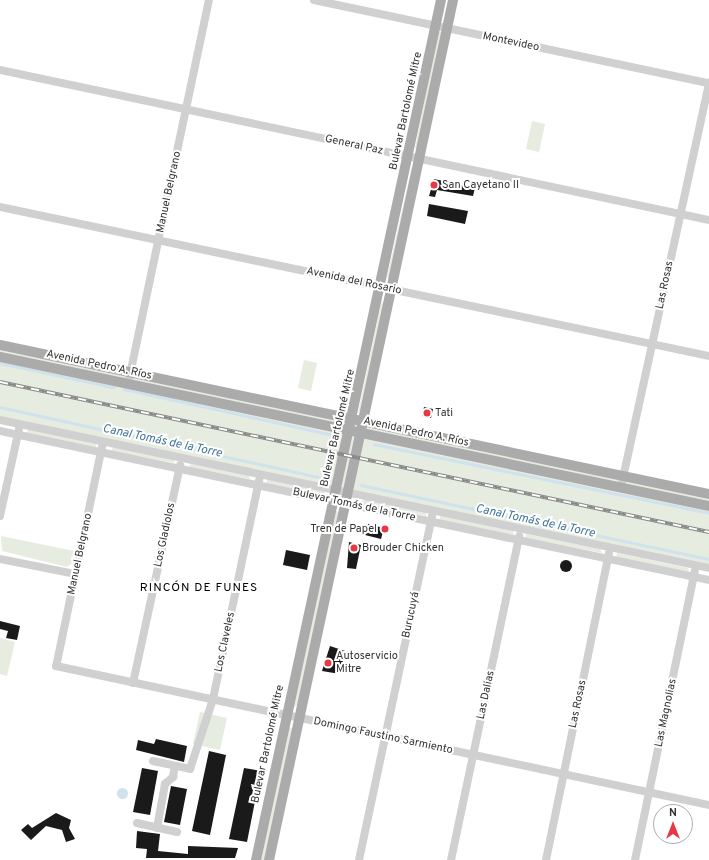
<!DOCTYPE html>
<html>
<head>
<meta charset="utf-8">
<style>
  body { margin:0 }
  #map { position:relative; width:709px; height:860px; overflow:hidden; background:#fff; font-family:Overpass,sans-serif }
  div>[style] { position:absolute }
  [style*='--x'] { left:calc(var(--x)*1px); top:calc(var(--y)*1px); width:calc(var(--w)*1px); rotate:calc(var(--a)*1deg) }
  .green>* { inset:0; background:#e6ecdf }
  .water>* { inset:0; background:#cfe2ee }
  .round { border-radius:50% }
  .stream>* { height:2.5px; margin:-1.25px; padding:0 1.25px; transform-origin:1.25px; border-radius:1.25px; background:#cfe2ee }
  .building>* { inset:0; background:#1a1a1a }
  .minor>* { height:8px; margin:-4px; padding:0 4px; transform-origin:4px; border-radius:4px; background:#d0d0d0 }
  .major>* { height:10px; margin:-5px; padding:0 5px; transform-origin:5px; border-radius:5px; background:#ababab }
  .rail>* { height:4px; margin-top:-2px; transform-origin:0; background:repeating-linear-gradient(90deg,#fff 0 8px,#888 0 16px); box-sizing:border-box; border-block:1px solid #888 }
  .dots>* { width:11px; height:11px; translate:-50% -50%; box-sizing:border-box; border:2px solid #fff; border-radius:50% }
  span { translate:-50% -50%; white-space:nowrap; text-align:center; line-height:1.15; -webkit-text-stroke:4px #fff; paint-order:stroke }
  .street-label { font-size:11px; color:#333 }
  .poi-label { font-size:11px; color:#333 }
  .left { translate:0 -50%; text-align:left }
  .right { translate:-100% -50%; text-align:right }
  .water-label { font-size:12px; color:#3f7597; font-style:italic }
  .neighbourhood-label { font-size:12px; color:#000; letter-spacing:1px }
  .north { position:absolute; left:653px; top:804px; width:40px; height:40px; box-sizing:border-box; background:#fff; border:1px solid #adadad; border-radius:50%; rotate:0deg; font-size:11px; font-weight:700; line-height:16px; text-align:center; color:#333 }
  .north::after { content:''; display:block; margin:auto; width:14px; height:18px; background:#e63946; clip-path:polygon(50% 0,100% 100%,50% 72%,0 100%) }
</style>
</head>
<body>
<div id="map">
  <div class="green">
    <i style="clip-path:polygon(438px 32px,441px 32px,418px 150px,415px 148px)"></i>
    <i style="clip-path:polygon(532px 121px,545px 124px,539px 152px,526px 149px)"></i>
    <i style="clip-path:polygon(412px 166px,414px 166px,390px 280px,387px 277px)"></i>
    <i style="clip-path:polygon(386px 299px,361px 416px,358px 413px,381px 304px)"></i>
    <i style="clip-path:polygon(0 345px,709px 494px,709px 568px,0 420px)"></i>
    <i style="clip-path:polygon(304px 360px,317px 363px,311px 391px,298px 388px)"></i>
    <i style="clip-path:polygon(28px 429px,96px 444px,96px 447px,27px 433px)"></i>
    <i style="clip-path:polygon(113px 447px,173px 459px,175px 463px,111px 451px)"></i>
    <i style="clip-path:polygon(191px 464px,249px 475px,250px 479px,189px 467px)"></i>
    <i style="clip-path:polygon(268px 479px,324px 490px,326px 495px,266px 483px)"></i>
    <i style="clip-path:polygon(357px 497px,425px 512px,427px 516px,355px 502px)"></i>
    <i style="clip-path:polygon(336px 511px,339px 512px,298px 705px,294px 707px)"></i>
    <i style="clip-path:polygon(441px 515px,513px 531px,514px 535px,439px 520px)"></i>
    <i style="clip-path:polygon(526px 534px,600px 549px,602px 553px,525px 538px)"></i>
    <i style="clip-path:polygon(1px 536px,74px 551px,71px 564px,67px 567px,2px 551px)"></i>
    <i style="clip-path:polygon(617px 553px,688px 568px,689px 572px,616px 558px)"></i>
    <i style="clip-path:polygon(0 638px,15px 642px,7px 676px,0 674px)"></i>
    <i style="clip-path:polygon(200px 712px,227px 718px,220px 750px,193px 744px)"></i>
    <i style="clip-path:polygon(288px 727px,293px 729px,266px 860px,258px 860px)"></i>
  </div>
  <div class="water">
    <i class="round" style="left:116.5px;top:787.5px;width:11px;height:11px"></i>
  </div>
  <div class="stream">
    <i style="--x:0;--y:363;--w:116;--a:12"></i>
    <i style="--x:124;--y:389;--w:215;--a:12.4"></i>
    <i style="--x:0;--y:407;--w:332;--a:12.4"></i>
    <i style="--x:374;--y:444;--w:342;--a:11.6"></i>
    <i style="--x:361;--y:485;--w:356;--a:12"></i>
  </div>
  <div class="building">
    <i style="clip-path:polygon(434px 179px,475px 188px,473px 196px,437px 190px,435px 197px,429px 196px)"></i>
    <i style="clip-path:polygon(429px 204px,468px 211px,465px 224px,427px 216px)"></i>
    <i style="clip-path:polygon(424px 407px,433px 409px,431px 418px,422px 416px)"></i>
    <i style="clip-path:polygon(368px 524px,384px 528px,381px 539px,365px 535px)"></i>
    <i style="clip-path:polygon(349px 542px,361px 545px,356px 569px,347px 568px)"></i>
    <i style="clip-path:polygon(286px 550px,310px 555px,307px 570px,283px 565px)"></i>
    <i class="round" style="left:560px;top:560px;width:12px;height:12px"></i>
    <i style="clip-path:polygon(0 621px,20px 626px,17px 640px,6px 638px,8px 631px,0 629px)"></i>
    <i style="clip-path:polygon(330px 646px,345px 651px,340px 674px,322px 671px)"></i>
    <i style="clip-path:polygon(156px 739px,187px 746px,184px 762px,136px 750px,138px 740px,154px 744px)"></i>
    <i style="clip-path:polygon(209px 751px,226px 755px,210px 835px,192px 831px)"></i>
    <i style="clip-path:polygon(142px 768px,158px 771px,150px 815px,133px 812px)"></i>
    <i style="clip-path:polygon(244px 768px,261px 771px,247px 842px,229px 839px)"></i>
    <i style="clip-path:polygon(171px 786px,187px 789px,180px 825px,164px 822px)"></i>
    <i style="clip-path:polygon(56px 813px,71px 820px,69px 828px,75px 839px,66px 842px,62px 830px,46px 826px,31px 840px,21px 830px,28px 824px,32px 828px)"></i>
    <i style="clip-path:polygon(137px 831px,160px 834px,158px 851px,188px 854px,188px 846px,238px 848px,235px 858px,146px 858px,147px 849px,136px 848px)"></i>
  </div>
  <div class="minor">
    <i style="--x:314;--y:0;--w:404;--a:11.9"></i>
    <i style="--x:0;--y:70;--w:725;--a:11.95"></i>
    <i style="--x:0;--y:207;--w:724;--a:11.87"></i>
    <i style="--x:128;--y:384;--w:392;--a:-78.1"></i>
    <i style="--x:0;--y:420;--w:724;--a:11.79"></i>
    <i style="--x:0;--y:431;--w:724;--a:11.87"></i>
    <i style="--x:103;--y:442;--w:229;--a:101.8"></i>
    <i style="--x:56;--y:666;--w:668;--a:12.02"></i>
    <i style="--x:621;--y:487;--w:414;--a:-77.7"></i>
    <i style="--x:0;--y:516;--w:89;--a:-77.7"></i>
    <i style="--x:0;--y:559;--w:76;--a:11.3"></i>
    <i style="--x:133;--y:683;--w:223;--a:-77.8"></i>
    <i style="--x:153;--y:761;--w:38;--a:12"></i>
    <i style="--x:190;--y:769;--w:74;--a:-71.8"></i>
    <i style="--x:213;--y:699;--w:224;--a:-78.1"></i>
    <i style="--x:137;--y:823;--w:41;--a:12.7"></i>
    <i style="--x:157;--y:828;--w:45;--a:-79.7"></i>
    <i style="--x:165;--y:784;--w:11;--a:-41"></i>
    <i style="--x:173;--y:777;--w:11;--a:-80"></i>
    <i style="--x:359;--y:860;--w:352;--a:-78"></i>
    <i style="--x:451;--y:860;--w:331;--a:-78.1"></i>
    <i style="--x:546;--y:860;--w:313;--a:-78.4"></i>
    <i style="--x:635;--y:860;--w:295;--a:-78.3"></i>
  </div>
  <div class="major">
    <i style="--x:0;--y:345;--w:724;--a:11.87"></i>
    <i style="--x:0;--y:357;--w:724;--a:11.87"></i>
    <i style="--x:256;--y:860;--w:880;--a:-77.86"></i>
    <i style="--x:269;--y:860;--w:879;--a:-77.92"></i>
  </div>
  <div class="rail">
    <i style="--x:0;--y:382;--w:725;--a:11.95"></i>
  </div>
  <div class="dots">
    <i style="left:434px;top:185px;background:#e63946"></i>
    <i style="left:427px;top:413px;background:#e63946"></i>
    <i style="left:385px;top:529px;background:#e63946"></i>
    <i style="left:354px;top:548px;background:#e63946"></i>
    <i style="left:328px;top:663px;background:#e63946"></i>
  </div>
  <div class="street-label">
    <span style="left:511px;top:42px;rotate:12deg">Montevideo</span>
    <span style="left:406px;top:111px;rotate:-78deg">Bulevar Bartolomé Mitre</span>
    <span style="left:354px;top:145px;rotate:12deg">General Paz</span>
    <span style="left:169px;top:192px;rotate:-78deg">Manuel Belgrano</span>
    <span style="left:354px;top:281px;rotate:12deg">Avenida del Rosario</span>
    <span style="left:665px;top:285px;rotate:-78deg">Las Rosas</span>
    <span style="left:99px;top:365px;rotate:12deg">Avenida Pedro A. Ríos</span>
    <span style="left:338px;top:428px;rotate:-77deg">Bulevar Bartolomé Mitre</span>
    <span style="left:416px;top:432px;rotate:12deg">Avenida Pedro A. Ríos</span>
    <span style="left:354px;top:505px;rotate:12deg">Bulevar Tomás de la Torre</span>
    <span style="left:165px;top:535px;rotate:-78deg">Los Gladiolos</span>
    <span style="left:80px;top:554px;rotate:-78deg">Manuel Belgrano</span>
    <span style="left:411px;top:615px;rotate:-78deg">Burucuyá</span>
    <span style="left:225px;top:642px;rotate:-78deg">Los Claveles</span>
    <span style="left:486px;top:695px;rotate:-78deg">Las Dalias</span>
    <span style="left:578px;top:704px;rotate:-78deg">Las Rosas</span>
    <span style="left:666px;top:713px;rotate:-78deg">Las Magnolias</span>
    <span style="left:383px;top:736px;rotate:12deg">Domingo Faustino Sarmiento</span>
    <span style="left:268px;top:744px;rotate:-78deg">Bulevar Bartolomé Mitre</span>
  </div>
  <div class="poi-label">
    <span class="left" style="left:442px;top:185px">San Cayetano II</span>
    <span class="left" style="left:435px;top:413px">Tati</span>
    <span class="right" style="left:377px;top:529px">Tren de Papel</span>
    <span class="left" style="left:362px;top:548px">Brouder Chicken</span>
    <span class="left" style="left:336px;top:663px">Autoservicio<br>Mitre</span>
  </div>
  <div class="water-label">
    <span style="left:162px;top:442px;rotate:12deg">Canal Tomás de la Torre</span>
    <span style="left:535px;top:522px;rotate:12deg">Canal Tomás de la Torre</span>
  </div>
  <div class="neighbourhood-label">
    <span style="left:199px;top:589px">RINCÓN DE FUNES</span>
  </div>
  <div class="north">N</div>
</div>
</body>
</html>
